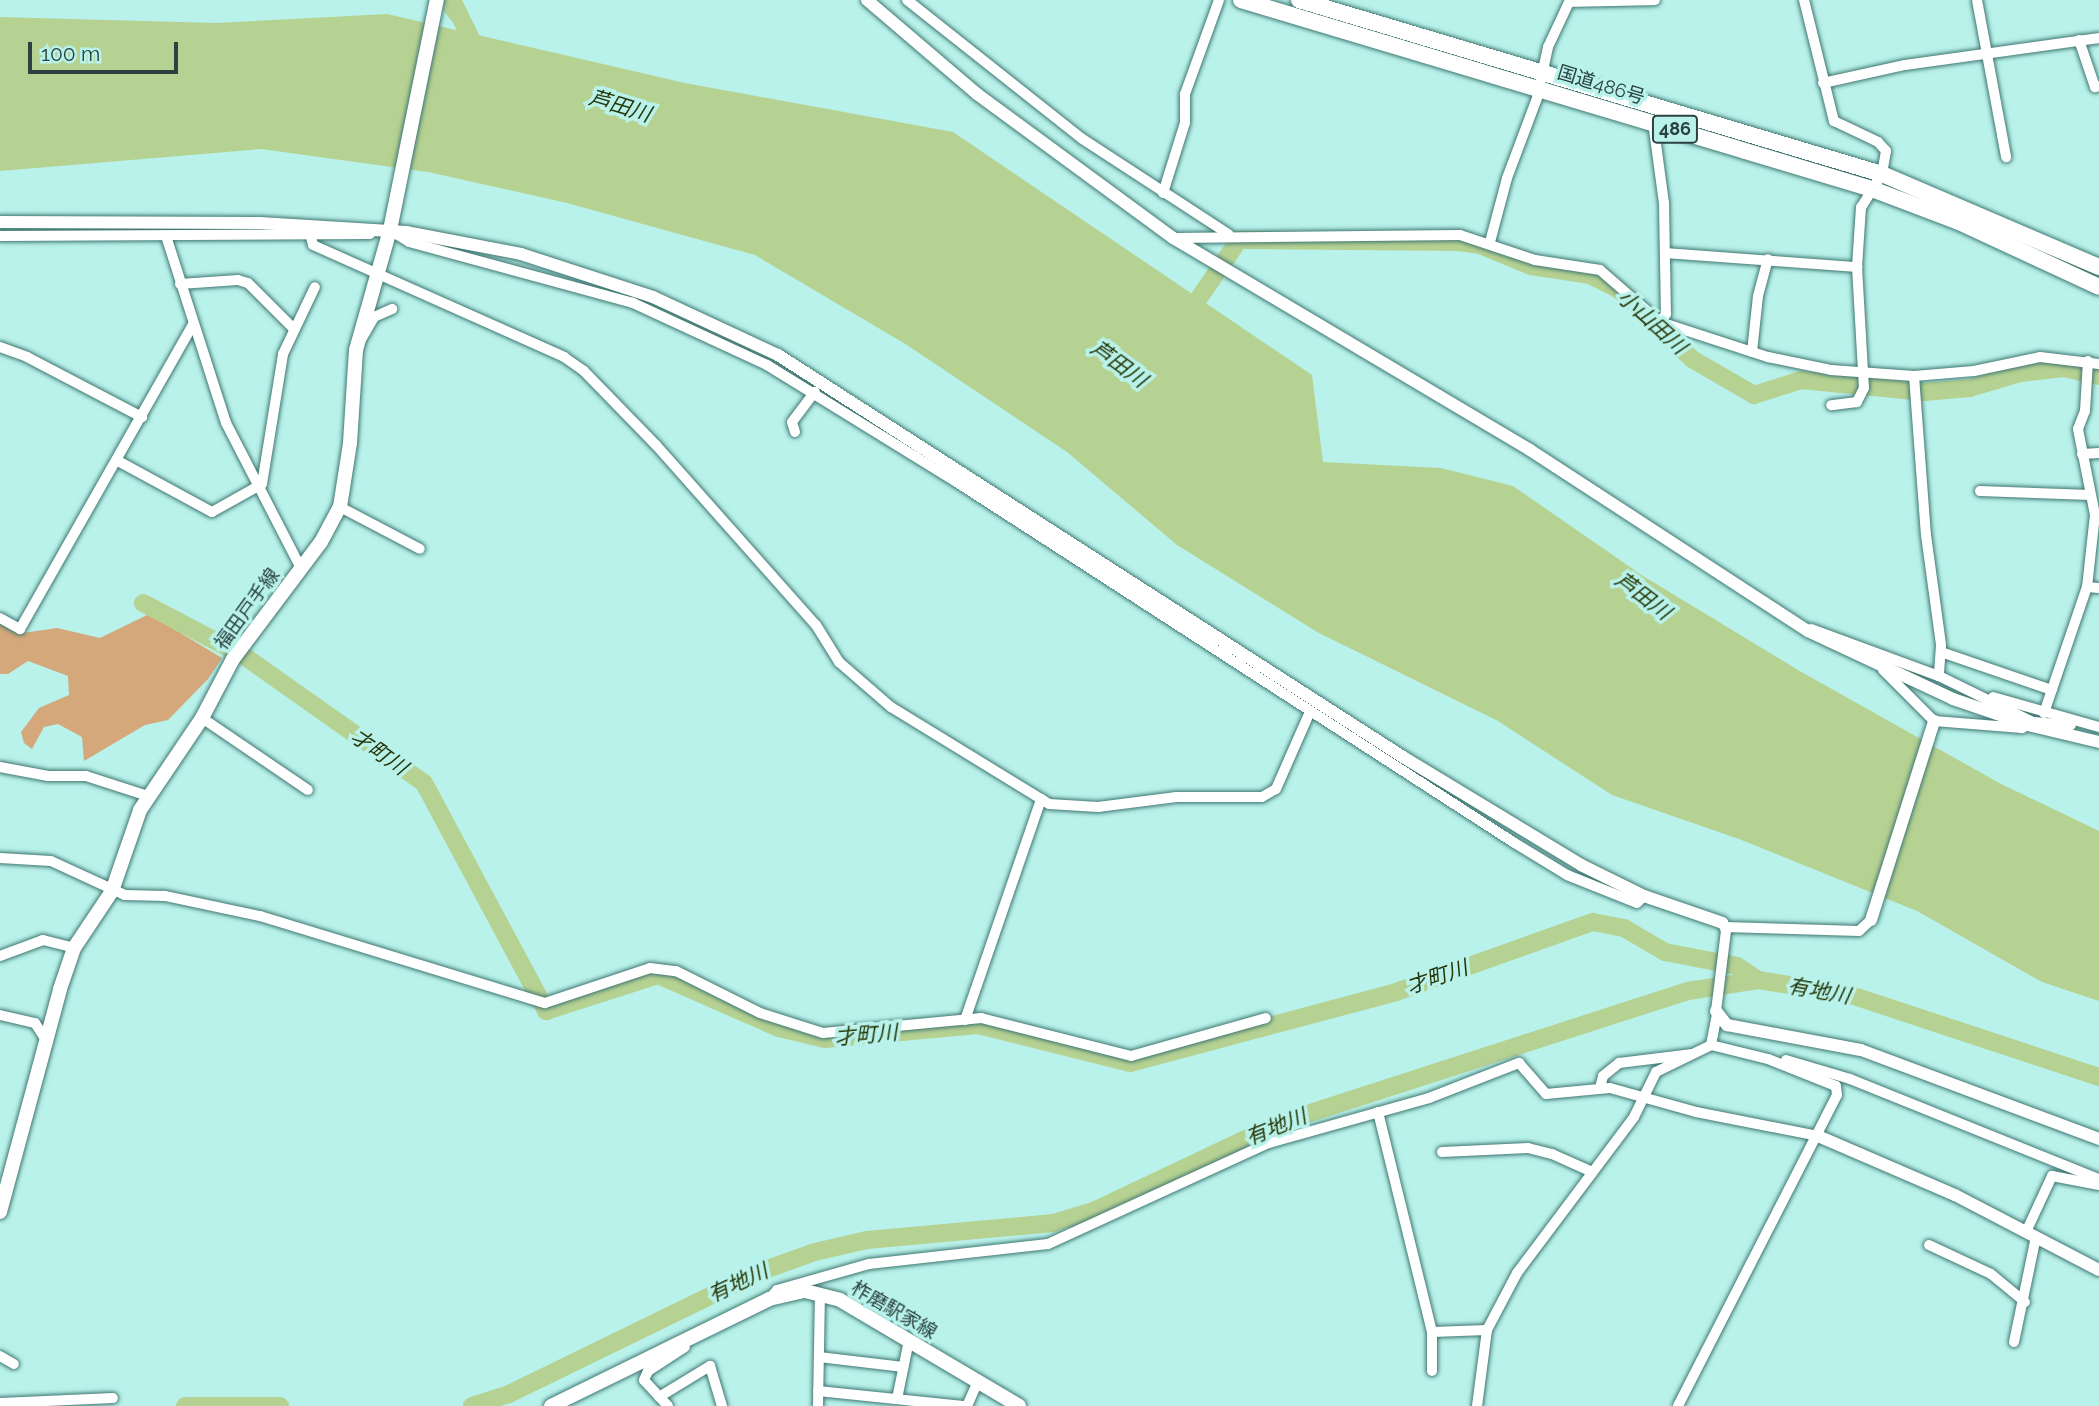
<!DOCTYPE html>
<html>
<head>
<meta charset="utf-8">
<style>
  body { margin:0 }
  #map { position:relative; width:2099px; height:1406px; overflow:hidden; background:#b8f2eb; font-family:Raleway,"Noto Sans JP",sans-serif }
  div>[style] { position:absolute }
  [style*='--x'] { left:calc(var(--x)*1px); top:calc(var(--y)*1px); width:calc(var(--w)*1px); rotate:calc(var(--a)*1deg) }
  .green>* { inset:0; background:#d4a87b }
  .water>* { inset:0; background:#b6d292 }
  .stream>* { height:2.5px; margin:-1.25px; padding:0 1.25px; transform-origin:1.25px; border-radius:1.25px; background:#b6d292 }
  .river>* { height:18px; margin:-9px; padding:0 9px; transform-origin:9px; border-radius:9px; background:#b6d292 }
  .roads { filter:drop-shadow(0 0 2px #407772) drop-shadow(0 0 2px #407772) }
  .minor>* { height:10px; margin:-5px; padding:0 5px; transform-origin:5px; border-radius:5px; background:#fff }
  .tertiary>* { height:12px; margin:-6px; padding:0 6px; transform-origin:6px; border-radius:6px; background:#fff }
  .secondary>* { height:14px; margin:-7px; padding:0 7px; transform-origin:7px; border-radius:7px; background:#fff }
  .trunk>* { height:16px; margin:-8px; padding:0 8px; transform-origin:8px; border-radius:8px; background:#fff }
  span { translate:-50% -50%; white-space:nowrap; text-align:center; line-height:1.15; -webkit-text-stroke:7px #b8f2eb; paint-order:stroke }
  .shield-label span { padding:2px 5px; background:#b8f2eb; border:2px solid; border-radius:5px; -webkit-text-stroke-width:0 }
  .shield-label { font-size:18px; color:#2b4240; font-weight:700 }
  .street-label { font-size:19px; color:#2b4240 }
  .water-label { font-size:21px; color:#273808; font-style:italic }
  .scale { position:absolute; left:28px; top:42px; width:150px; height:32px; box-sizing:border-box; border:4px solid #2b4240; border-top:0; padding-left:9px; font-size:21px; line-height:24px; white-space:nowrap; color:#2b4240; -webkit-text-stroke:5px #b8f2eb; paint-order:stroke }
</style>
</head>
<body>
<div id="map">
  <div class="green">
    <i style="clip-path:polygon(149px 614px,222px 658px,208px 679px,168px 720px,145px 725px,84px 761px,82px 737px,58px 724px,44px 727px,32px 749px,24px 743px,21px 732px,39px 708px,69px 695px,68px 676px,28px 661px,8px 674px,0 674px,0 624px,23px 633px,57px 628px,100px 638px)"></i>
  </div>
  <div class="water">
    <i style="clip-path:polygon(387px 14px,685px 83px,953px 132px,1312px 375px,1323px 462px,1441px 468px,1513px 486px,1643px 576px,1798px 670px,2001px 784px,2099px 831px,2099px 1001px,2042px 982px,1917px 911px,1739px 839px,1612px 795px,1498px 721px,1317px 632px,1177px 545px,1067px 452px,907px 345px,755px 255px,567px 203px,428px 172px,261px 149px,0 171px,0 17px,216px 23px)"></i>
  </div>
  <div class="stream">
    <i style="--x:441;--y:5;--w:35;--a:51"></i>
  </div>
  <div class="river">
    <i style="--x:452;--y:0;--w:59;--a:63.9"></i>
    <i style="--x:1186;--y:317;--w:93;--a:-55.5"></i>
    <i style="--x:1239;--y:240;--w:218;--a:0.5"></i>
    <i style="--x:1457;--y:242;--w:23;--a:7"></i>
    <i style="--x:1480;--y:245;--w:55;--a:22.4"></i>
    <i style="--x:1531;--y:266;--w:60;--a:8.7"></i>
    <i style="--x:1590;--y:275;--w:31;--a:27"></i>
    <i style="--x:1618;--y:289;--w:102;--a:43.4"></i>
    <i style="--x:1692;--y:359;--w:72;--a:30.1"></i>
    <i style="--x:1754;--y:395;--w:49;--a:-17.7"></i>
    <i style="--x:1801;--y:380;--w:124;--a:5.6"></i>
    <i style="--x:1924;--y:392;--w:46;--a:-5"></i>
    <i style="--x:1970;--y:388;--w:52;--a:-16.7"></i>
    <i style="--x:2020;--y:373;--w:44;--a:-6.5"></i>
    <i style="--x:2064;--y:368;--w:36;--a:13"></i>
    <i style="--x:143;--y:603;--w:114;--a:27.7"></i>
    <i style="--x:244;--y:656;--w:220;--a:35.2"></i>
    <i style="--x:424;--y:783;--w:259;--a:61.8"></i>
    <i style="--x:546;--y:1011;--w:118;--a:-17.8"></i>
    <i style="--x:658;--y:975;--w:132;--a:23.7"></i>
    <i style="--x:779;--y:1028;--w:47;--a:13.4"></i>
    <i style="--x:825;--y:1039;--w:154;--a:-5.2"></i>
    <i style="--x:978;--y:1025;--w:157;--a:14"></i>
    <i style="--x:1130;--y:1063;--w:275;--a:-14.9"></i>
    <i style="--x:1396;--y:992;--w:209;--a:-19.6"></i>
    <i style="--x:1593;--y:922;--w:32;--a:11"></i>
    <i style="--x:1624;--y:928;--w:48;--a:30.3"></i>
    <i style="--x:1665;--y:952;--w:73;--a:11"></i>
    <i style="--x:1737;--y:966;--w:25;--a:34"></i>
    <i style="--x:185;--y:1406;--w:95;--a:0"></i>
    <i style="--x:472;--y:1406;--w:39;--a:-18"></i>
    <i style="--x:509;--y:1394;--w:278;--a:-26"></i>
    <i style="--x:759;--y:1272;--w:59;--a:-19.7"></i>
    <i style="--x:815;--y:1252;--w:53;--a:-13"></i>
    <i style="--x:867;--y:1240;--w:187;--a:-5.2"></i>
    <i style="--x:1053;--y:1223;--w:45;--a:-16.8"></i>
    <i style="--x:1096;--y:1210;--w:203;--a:-25.4"></i>
    <i style="--x:1279;--y:1123;--w:430;--a:-17.9"></i>
    <i style="--x:1688;--y:991;--w:71;--a:-8.9"></i>
    <i style="--x:1758;--y:980;--w:94;--a:9.2"></i>
    <i style="--x:1851;--y:995;--w:261;--a:18.3"></i>
  </div>
  <div class="roads">
    <div class="minor">
      <i style="--x:907;--y:0;--w:222;--a:38.4"></i>
      <i style="--x:1081;--y:138;--w:176;--a:33.1"></i>
      <i style="--x:1804;--y:0;--w:125;--a:76.1"></i>
      <i style="--x:1834;--y:121;--w:49;--a:25.5"></i>
      <i style="--x:1878;--y:142;--w:12;--a:48"></i>
      <i style="--x:1886;--y:151;--w:23;--a:100"></i>
      <i style="--x:1882;--y:174;--w:39;--a:122"></i>
      <i style="--x:1861;--y:207;--w:60;--a:93.8"></i>
      <i style="--x:1857;--y:267;--w:121;--a:86.7"></i>
      <i style="--x:1864;--y:388;--w:16;--a:117"></i>
      <i style="--x:1857;--y:402;--w:26;--a:173"></i>
      <i style="--x:1977;--y:0;--w:160;--a:79.5"></i>
      <i style="--x:1570;--y:2;--w:85;--a:-1.3"></i>
      <i style="--x:2079;--y:40;--w:50;--a:71.2"></i>
      <i style="--x:2095;--y:87;--w:4;--a:-14"></i>
      <i style="--x:1823;--y:83;--w:84;--a:-12.4"></i>
      <i style="--x:1905;--y:65;--w:196;--a:-7.9"></i>
      <i style="--x:1653;--y:122;--w:82;--a:82.3"></i>
      <i style="--x:1664;--y:203;--w:111;--a:89"></i>
      <i style="--x:1666;--y:314;--w:10;--a:127"></i>
      <i style="--x:1163;--y:193;--w:73;--a:-72.6"></i>
      <i style="--x:1185;--y:123;--w:29;--a:-90"></i>
      <i style="--x:1185;--y:94;--w:100;--a:-70.1"></i>
      <i style="--x:391;--y:231;--w:21;--a:31"></i>
      <i style="--x:409;--y:242;--w:232;--a:15.2"></i>
      <i style="--x:633;--y:303;--w:148;--a:24.8"></i>
      <i style="--x:767;--y:365;--w:221;--a:31.7"></i>
      <i style="--x:955;--y:481;--w:665;--a:32.9"></i>
      <i style="--x:1513;--y:842;--w:63;--a:31.4"></i>
      <i style="--x:1567;--y:875;--w:75;--a:21.8"></i>
      <i style="--x:1637;--y:903;--w:10;--a:-45"></i>
      <i style="--x:0;--y:236;--w:370;--a:-0.3"></i>
      <i style="--x:166;--y:236;--w:196;--a:72.2"></i>
      <i style="--x:226;--y:423;--w:163;--a:62.7"></i>
      <i style="--x:311;--y:237;--w:8;--a:76"></i>
      <i style="--x:313;--y:245;--w:275;--a:24"></i>
      <i style="--x:564;--y:357;--w:24;--a:35"></i>
      <i style="--x:584;--y:371;--w:103;--a:45.8"></i>
      <i style="--x:656;--y:445;--w:241;--a:48.4"></i>
      <i style="--x:816;--y:625;--w:44;--a:58.1"></i>
      <i style="--x:839;--y:662;--w:69;--a:40.9"></i>
      <i style="--x:891;--y:707;--w:185;--a:31.5"></i>
      <i style="--x:1049;--y:804;--w:49;--a:3.5"></i>
      <i style="--x:1098;--y:807;--w:79;--a:-7.3"></i>
      <i style="--x:1176;--y:797;--w:86;--a:0"></i>
      <i style="--x:1262;--y:797;--w:16;--a:-30"></i>
      <i style="--x:1276;--y:789;--w:82;--a:-66.3"></i>
      <i style="--x:1173;--y:238;--w:287;--a:-0.6"></i>
      <i style="--x:1460;--y:235;--w:79;--a:18.4"></i>
      <i style="--x:1535;--y:260;--w:66;--a:8.7"></i>
      <i style="--x:1600;--y:270;--w:79;--a:40.9"></i>
      <i style="--x:1660;--y:322;--w:114;--a:18"></i>
      <i style="--x:1768;--y:357;--w:64;--a:11.7"></i>
      <i style="--x:1831;--y:370;--w:83;--a:4.1"></i>
      <i style="--x:1914;--y:376;--w:60;--a:-4.8"></i>
      <i style="--x:1974;--y:371;--w:67;--a:-12"></i>
      <i style="--x:2040;--y:357;--w:59;--a:6.8"></i>
      <i style="--x:1490;--y:242;--w:66;--a:-75.1"></i>
      <i style="--x:1507;--y:178;--w:85;--a:-69.4"></i>
      <i style="--x:1537;--y:98;--w:52;--a:-77.8"></i>
      <i style="--x:1548;--y:47;--w:52;--a:-64.9"></i>
      <i style="--x:1665;--y:253;--w:193;--a:4.2"></i>
      <i style="--x:180;--y:284;--w:58;--a:-3.9"></i>
      <i style="--x:238;--y:280;--w:10;--a:17"></i>
      <i style="--x:248;--y:283;--w:64;--a:45"></i>
      <i style="--x:362;--y:338;--w:24;--a:-60"></i>
      <i style="--x:374;--y:317;--w:20;--a:-24"></i>
      <i style="--x:0;--y:347;--w:29;--a:20"></i>
      <i style="--x:27;--y:357;--w:130;--a:27.6"></i>
      <i style="--x:1752;--y:352;--w:56;--a:-83.9"></i>
      <i style="--x:1758;--y:296;--w:38;--a:-75"></i>
      <i style="--x:1914;--y:376;--w:159;--a:85.7"></i>
      <i style="--x:1926;--y:535;--w:111;--a:82.2"></i>
      <i style="--x:1941;--y:645;--w:31;--a:94"></i>
      <i style="--x:795;--y:432;--w:10;--a:-107"></i>
      <i style="--x:792;--y:422;--w:38;--a:-53"></i>
      <i style="--x:2082;--y:454;--w:17;--a:-3"></i>
      <i style="--x:118;--y:461;--w:107;--a:28.5"></i>
      <i style="--x:212;--y:512;--w:57;--a:-29.2"></i>
      <i style="--x:262;--y:484;--w:132;--a:-80.8"></i>
      <i style="--x:283;--y:354;--w:74;--a:-64.5"></i>
      <i style="--x:1980;--y:491;--w:110;--a:2.1"></i>
      <i style="--x:340;--y:507;--w:90;--a:27.7"></i>
      <i style="--x:2087;--y:587;--w:12;--a:5"></i>
      <i style="--x:0;--y:618;--w:23;--a:29"></i>
      <i style="--x:20;--y:629;--w:351;--a:-60.4"></i>
      <i style="--x:1811;--y:629;--w:136;--a:20.2"></i>
      <i style="--x:1939;--y:676;--w:105;--a:26.1"></i>
      <i style="--x:2033;--y:722;--w:13;--a:151"></i>
      <i style="--x:2022;--y:728;--w:88;--a:-175.5"></i>
      <i style="--x:1934;--y:721;--w:72;--a:-135"></i>
      <i style="--x:1941;--y:652;--w:117;--a:18.9"></i>
      <i style="--x:1993;--y:697;--w:110;--a:15.8"></i>
      <i style="--x:2044;--y:713;--w:133;--a:-71.2"></i>
      <i style="--x:2087;--y:587;--w:72;--a:-83.7"></i>
      <i style="--x:2095;--y:515;--w:88;--a:-101.2"></i>
      <i style="--x:2078;--y:429;--w:19;--a:-69"></i>
      <i style="--x:2085;--y:411;--w:50;--a:-86.6"></i>
      <i style="--x:202;--y:718;--w:128;--a:34.2"></i>
      <i style="--x:2034;--y:722;--w:37;--a:5"></i>
      <i style="--x:0;--y:767;--w:49;--a:10.6"></i>
      <i style="--x:48;--y:776;--w:38;--a:0"></i>
      <i style="--x:86;--y:776;--w:65;--a:17.9"></i>
      <i style="--x:0;--y:858;--w:51;--a:3.4"></i>
      <i style="--x:51;--y:861;--w:81;--a:24.7"></i>
      <i style="--x:125;--y:895;--w:40;--a:1.4"></i>
      <i style="--x:165;--y:896;--w:97;--a:11.9"></i>
      <i style="--x:260;--y:916;--w:298;--a:17"></i>
      <i style="--x:545;--y:1003;--w:111;--a:-18.4"></i>
      <i style="--x:650;--y:968;--w:26;--a:7"></i>
      <i style="--x:676;--y:971;--w:94;--a:26.6"></i>
      <i style="--x:760;--y:1013;--w:66;--a:17.6"></i>
      <i style="--x:823;--y:1033;--w:159;--a:-5.4"></i>
      <i style="--x:981;--y:1018;--w:155;--a:14.2"></i>
      <i style="--x:1131;--y:1056;--w:140;--a:-15.7"></i>
      <i style="--x:1725;--y:927;--w:134;--a:1.7"></i>
      <i style="--x:1859;--y:931;--w:16;--a:-43"></i>
      <i style="--x:0;--y:956;--w:46;--a:-20.4"></i>
      <i style="--x:43;--y:940;--w:32;--a:14"></i>
      <i style="--x:1716;--y:1011;--w:81;--a:-82.9"></i>
      <i style="--x:1726;--y:931;--w:9;--a:-111"></i>
      <i style="--x:0;--y:1015;--w:36;--a:13"></i>
      <i style="--x:35;--y:1023;--w:20;--a:57"></i>
      <i style="--x:965;--y:1020;--w:234;--a:-71"></i>
      <i style="--x:1711;--y:1045;--w:32;--a:-79"></i>
      <i style="--x:1786;--y:1060;--w:67;--a:16.5"></i>
      <i style="--x:1850;--y:1079;--w:268;--a:21.9"></i>
      <i style="--x:1600;--y:1088;--w:12;--a:-76"></i>
      <i style="--x:1603;--y:1076;--w:21;--a:-39"></i>
      <i style="--x:1619;--y:1063;--w:74;--a:-7"></i>
      <i style="--x:1378;--y:1112;--w:227;--a:76.2"></i>
      <i style="--x:1432;--y:1332;--w:39;--a:90"></i>
      <i style="--x:1442;--y:1152;--w:86;--a:-2.7"></i>
      <i style="--x:1528;--y:1148;--w:25;--a:14"></i>
      <i style="--x:1552;--y:1154;--w:42;--a:24.1"></i>
      <i style="--x:2026;--y:1232;--w:62;--a:-65.1"></i>
      <i style="--x:2052;--y:1176;--w:48;--a:10.8"></i>
      <i style="--x:1929;--y:1245;--w:68;--a:25.1"></i>
      <i style="--x:1991;--y:1274;--w:44;--a:39.5"></i>
      <i style="--x:769;--y:1299;--w:12;--a:-48"></i>
      <i style="--x:777;--y:1290;--w:96;--a:-15.8"></i>
      <i style="--x:869;--y:1264;--w:180;--a:-6.4"></i>
      <i style="--x:1048;--y:1244;--w:243;--a:-24.6"></i>
      <i style="--x:1269;--y:1143;--w:166;--a:-15.7"></i>
      <i style="--x:1429;--y:1098;--w:97;--a:-21.3"></i>
      <i style="--x:1519;--y:1063;--w:41;--a:48.9"></i>
      <i style="--x:1546;--y:1094;--w:64;--a:-5.4"></i>
      <i style="--x:1610;--y:1088;--w:89;--a:15.6"></i>
      <i style="--x:1696;--y:1112;--w:124;--a:11.1"></i>
      <i style="--x:1432;--y:1332;--w:55;--a:-2.1"></i>
      <i style="--x:2014;--y:1342;--w:107;--a:-78.2"></i>
      <i style="--x:0;--y:1356;--w:16;--a:30"></i>
      <i style="--x:819;--y:1357;--w:85;--a:6.8"></i>
      <i style="--x:818;--y:1391;--w:146;--a:5.9"></i>
      <i style="--x:659;--y:1397;--w:60;--a:-31.3"></i>
      <i style="--x:710;--y:1366;--w:42;--a:73.3"></i>
      <i style="--x:897;--y:1399;--w:60;--a:-78.5"></i>
      <i style="--x:0;--y:1403;--w:113;--a:-2.5"></i>
      <i style="--x:668;--y:1406;--w:35;--a:-133"></i>
      <i style="--x:644;--y:1380;--w:10;--a:-66"></i>
      <i style="--x:648;--y:1371;--w:44;--a:-33"></i>
      <i style="--x:818;--y:1406;--w:113;--a:-89"></i>
      <i style="--x:967;--y:1406;--w:27;--a:-66"></i>
      <i style="--x:1477;--y:1406;--w:77;--a:-82.5"></i>
      <i style="--x:1487;--y:1330;--w:64;--a:-62.2"></i>
      <i style="--x:1517;--y:1273;--w:195;--a:-53.1"></i>
      <i style="--x:1634;--y:1117;--w:50;--a:-63.9"></i>
      <i style="--x:1656;--y:1072;--w:61;--a:-26.1"></i>
      <i style="--x:1711;--y:1045;--w:59;--a:13.8"></i>
      <i style="--x:1768;--y:1059;--w:73;--a:21.7"></i>
      <i style="--x:1836;--y:1086;--w:9;--a:84"></i>
      <i style="--x:1837;--y:1095;--w:349;--a:117.1"></i>
    </div>
    <div class="tertiary">
      <i style="--x:867;--y:0;--w:145;--a:40.5"></i>
      <i style="--x:977;--y:94;--w:243;--a:36.3"></i>
      <i style="--x:1173;--y:238;--w:415;--a:30.7"></i>
      <i style="--x:1530;--y:450;--w:332;--a:33.1"></i>
      <i style="--x:1808;--y:631;--w:160;--a:25.1"></i>
      <i style="--x:1953;--y:699;--w:83;--a:18.9"></i>
      <i style="--x:2032;--y:726;--w:69;--a:13.4"></i>
      <i style="--x:0;--y:222;--w:260;--a:0.2"></i>
      <i style="--x:260;--y:223;--w:146;--a:3.5"></i>
      <i style="--x:406;--y:232;--w:117;--a:10.8"></i>
      <i style="--x:521;--y:254;--w:139;--a:18"></i>
      <i style="--x:653;--y:297;--w:138;--a:24.9"></i>
      <i style="--x:778;--y:355;--w:743;--a:32.75"></i>
      <i style="--x:1403;--y:757;--w:208;--a:31.2"></i>
      <i style="--x:1581;--y:865;--w:70;--a:26.2"></i>
      <i style="--x:1644;--y:896;--w:83;--a:18.9"></i>
      <i style="--x:1871;--y:920;--w:209;--a:-72.4"></i>
      <i style="--x:1716;--y:1011;--w:18;--a:52"></i>
      <i style="--x:1727;--y:1025;--w:136;--a:10.6"></i>
      <i style="--x:1861;--y:1050;--w:254;--a:20.5"></i>
      <i style="--x:1818;--y:1136;--w:149;--a:23.3"></i>
      <i style="--x:1955;--y:1195;--w:162;--a:27.5"></i>
    </div>
    <div class="secondary">
      <i style="--x:0;--y:1212;--w:231;--a:-74.9"></i>
      <i style="--x:60;--y:989;--w:43;--a:-71.1"></i>
      <i style="--x:74;--y:948;--w:69;--a:-56.3"></i>
      <i style="--x:112;--y:891;--w:86;--a:-70.9"></i>
      <i style="--x:140;--y:810;--w:111;--a:-56"></i>
      <i style="--x:202;--y:718;--w:67;--a:-62.3"></i>
      <i style="--x:233;--y:659;--w:146;--a:-53.1"></i>
      <i style="--x:321;--y:542;--w:40;--a:-62"></i>
      <i style="--x:340;--y:507;--w:65;--a:-81.1"></i>
      <i style="--x:350;--y:443;--w:93;--a:-86.3"></i>
      <i style="--x:356;--y:350;--w:125;--a:-74.2"></i>
      <i style="--x:390;--y:230;--w:235;--a:-78.5"></i>
      <i style="--x:551;--y:1406;--w:243;--a:-26.1"></i>
      <i style="--x:769;--y:1299;--w:37;--a:-13"></i>
      <i style="--x:805;--y:1291;--w:36;--a:14"></i>
      <i style="--x:840;--y:1300;--w:208;--a:30.6"></i>
    </div>
    <div class="trunk">
      <i style="--x:1241;--y:0;--w:659;--a:16.67"></i>
      <i style="--x:1872;--y:189;--w:93;--a:20.8"></i>
      <i style="--x:1959;--y:222;--w:154;--a:24.9"></i>
      <i style="--x:1299;--y:0;--w:608;--a:16.62"></i>
      <i style="--x:1882;--y:174;--w:236;--a:23.2"></i>
    </div>
  </div>
  <div class="shield-label">
    <span style="left:1675px;top:129px">486</span>
  </div>
  <div class="street-label">
    <span style="left:1601px;top:85px;rotate:17deg">国道486号</span>
    <span style="left:247px;top:609px;rotate:-54deg">福田戸手線</span>
    <span style="left:894px;top:1310px;rotate:30deg">柞磨駅家線</span>
  </div>
  <div class="water-label">
    <span style="left:620px;top:106px;rotate:17deg">芦田川</span>
    <span style="left:1652px;top:322px;rotate:42deg">小山田川</span>
    <span style="left:1119px;top:364px;rotate:36deg">芦田川</span>
    <span style="left:1643px;top:596px;rotate:37deg">芦田川</span>
    <span style="left:379px;top:752px;rotate:35deg">才町川</span>
    <span style="left:1437px;top:977px;rotate:-19deg">才町川</span>
    <span style="left:1819px;top:991px;rotate:10deg">有地川</span>
    <span style="left:866px;top:1035px;rotate:-5deg">才町川</span>
    <span style="left:1276px;top:1127px;rotate:-22deg">有地川</span>
    <span style="left:738px;top:1283px;rotate:-25deg">有地川</span>
  </div>
  <div class="scale">100 m</div>
</div>
</body>
</html>
